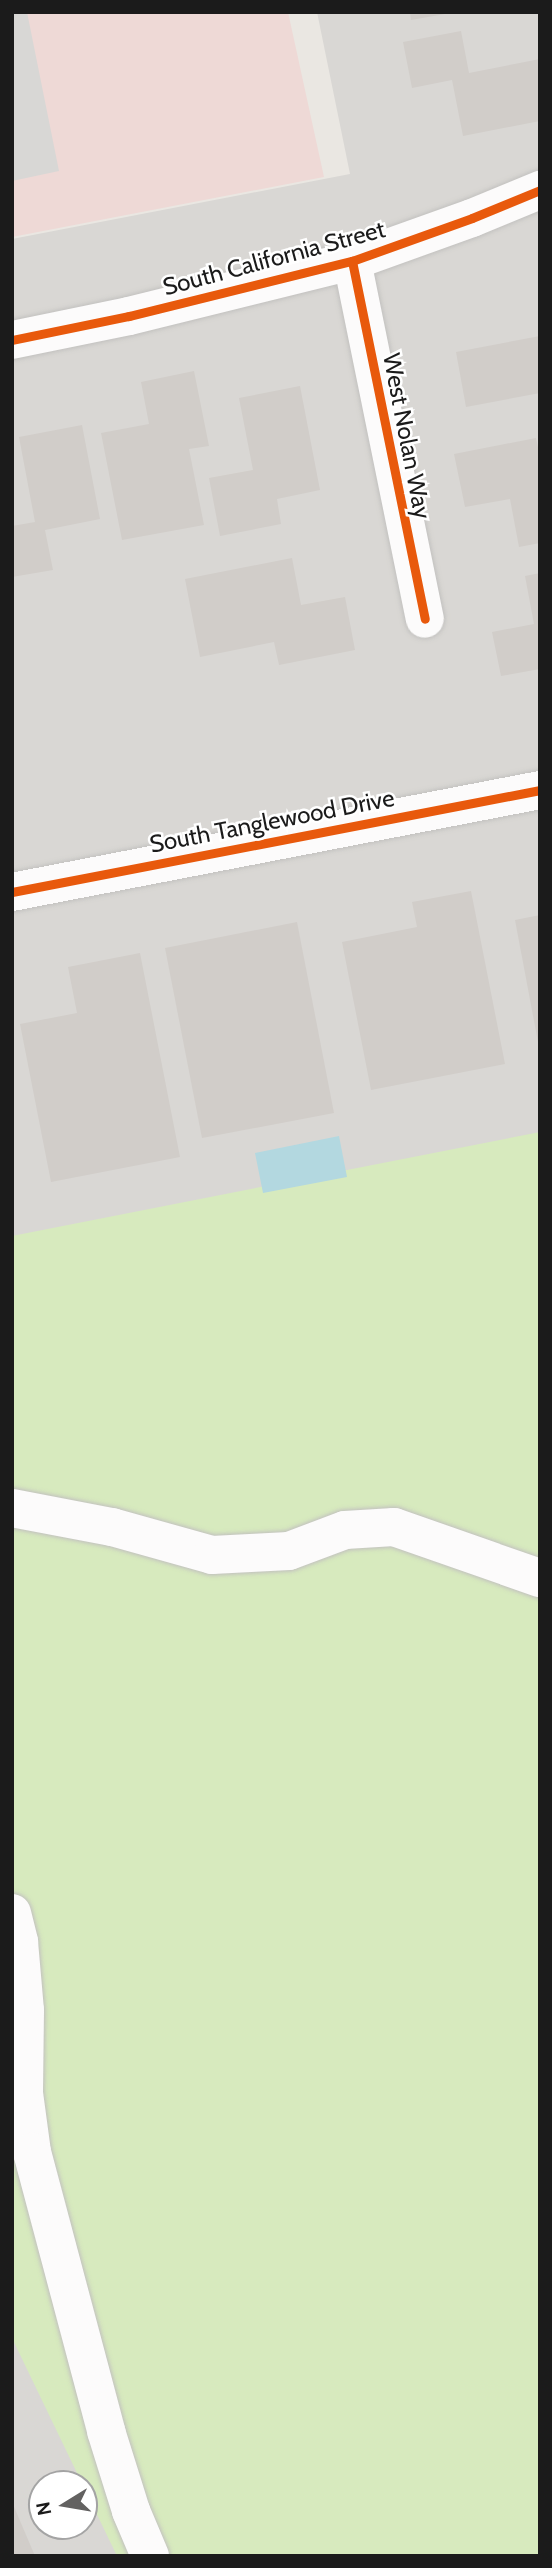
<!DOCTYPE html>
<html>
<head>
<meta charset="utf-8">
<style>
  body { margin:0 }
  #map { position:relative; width:552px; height:2568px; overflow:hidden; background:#eae7e2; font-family:Cabin,sans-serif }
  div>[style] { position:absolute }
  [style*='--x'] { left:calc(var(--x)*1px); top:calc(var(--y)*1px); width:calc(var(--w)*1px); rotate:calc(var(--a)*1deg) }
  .residential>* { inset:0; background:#d9d7d4 }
  .commercial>* { inset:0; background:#eed9d6 }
  .grass>* { inset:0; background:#d7eabe }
  .parking>* { inset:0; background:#d8d7d5 }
  .water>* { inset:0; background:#b3d8e0 }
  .building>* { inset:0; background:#d1cdc9 }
  .roads { filter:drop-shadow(0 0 2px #c2c1bf) drop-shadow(0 0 2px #c2c1bf) }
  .minor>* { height:38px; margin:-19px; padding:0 19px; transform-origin:19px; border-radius:19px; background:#fcfbfb }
  .cycleway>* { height:9px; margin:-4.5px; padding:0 4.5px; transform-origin:4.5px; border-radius:4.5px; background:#e8590c }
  span { translate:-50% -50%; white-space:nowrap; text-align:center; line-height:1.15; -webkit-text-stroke:5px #fff; paint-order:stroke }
  .street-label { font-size:24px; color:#1b1b1b }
  .frame { position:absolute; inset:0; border:14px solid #1b1b1b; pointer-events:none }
  .north { position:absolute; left:28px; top:2470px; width:70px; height:70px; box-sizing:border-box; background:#fff; border:2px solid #a4a4a4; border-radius:50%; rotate:259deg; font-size:19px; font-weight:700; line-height:28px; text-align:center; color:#1b1b1b }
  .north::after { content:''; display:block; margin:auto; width:24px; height:32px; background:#636261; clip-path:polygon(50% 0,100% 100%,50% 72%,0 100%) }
</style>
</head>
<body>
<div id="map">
  <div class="residential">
    <i style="clip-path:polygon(evenodd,317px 12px,540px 12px,540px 2556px,12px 2556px,12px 239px,350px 174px,317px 12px,42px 2484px,84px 2484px,84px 2526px,42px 2526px,42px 2484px)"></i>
  </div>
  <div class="commercial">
    <i style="clip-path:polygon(12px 12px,288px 12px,324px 177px,12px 237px)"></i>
  </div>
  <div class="grass">
    <i style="clip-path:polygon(540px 1132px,540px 2556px,117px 2556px,12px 2338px,12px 1236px)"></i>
  </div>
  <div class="parking">
    <i style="clip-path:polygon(12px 12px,27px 12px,59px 171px,12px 181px)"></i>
  </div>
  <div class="water">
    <i style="clip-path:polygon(339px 1136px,347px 1177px,263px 1193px,255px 1153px)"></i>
  </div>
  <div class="building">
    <i style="clip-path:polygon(410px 12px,445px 12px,445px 14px,411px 20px)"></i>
    <i style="clip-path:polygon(461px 31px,469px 73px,540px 59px,540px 121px,463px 136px,452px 80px,412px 88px,403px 42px)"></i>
    <i style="clip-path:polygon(540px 336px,540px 393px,466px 407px,456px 352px)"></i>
    <i style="clip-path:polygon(194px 371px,209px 446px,189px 449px,204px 525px,122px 540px,101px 433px,149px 424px,141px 382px)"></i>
    <i style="clip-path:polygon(300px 386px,320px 490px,277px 499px,281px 524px,220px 536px,209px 478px,253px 470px,239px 398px)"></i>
    <i style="clip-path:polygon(82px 425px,100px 519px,45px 530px,53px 570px,12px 577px,12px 526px,35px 522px,19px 437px)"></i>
    <i style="clip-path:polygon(536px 438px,540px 457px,540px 543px,519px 547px,510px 499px,465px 507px,454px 454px)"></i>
    <i style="clip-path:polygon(292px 558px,301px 605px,345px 597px,355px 650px,279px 665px,274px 642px,200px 657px,185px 579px)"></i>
    <i style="clip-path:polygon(540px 573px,540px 669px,501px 676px,492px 632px,534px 624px,525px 576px)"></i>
    <i style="clip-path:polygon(471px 891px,505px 1064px,371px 1090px,342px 942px,417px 927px,412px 902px)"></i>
    <i style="clip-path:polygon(540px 915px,540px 1042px,538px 1042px,515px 920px)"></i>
    <i style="clip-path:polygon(297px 922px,334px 1113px,202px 1138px,165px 948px)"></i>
    <i style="clip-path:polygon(140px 953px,180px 1157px,51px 1182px,20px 1024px,77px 1013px,68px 967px)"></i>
    <i style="clip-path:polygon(12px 2502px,35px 2556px,12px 2556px)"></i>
  </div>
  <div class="roads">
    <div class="minor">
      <i style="--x:352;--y:261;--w:365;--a:78.5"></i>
      <i style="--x:12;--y:340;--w:119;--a:-11.6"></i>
      <i style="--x:129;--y:316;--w:230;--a:-13.9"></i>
      <i style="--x:352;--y:261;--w:127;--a:-19.7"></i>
      <i style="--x:472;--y:218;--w:74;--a:-22.4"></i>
      <i style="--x:12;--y:892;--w:538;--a:-10.93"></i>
      <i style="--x:12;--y:1508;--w:102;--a:10.8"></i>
      <i style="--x:112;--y:1527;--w:104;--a:15.6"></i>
      <i style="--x:212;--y:1555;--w:77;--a:-3"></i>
      <i style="--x:289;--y:1551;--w:60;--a:-20.6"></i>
      <i style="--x:345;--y:1530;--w:49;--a:-3.5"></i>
      <i style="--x:394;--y:1527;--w:155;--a:19.3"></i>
      <i style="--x:12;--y:1913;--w:30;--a:76"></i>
      <i style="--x:19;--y:1942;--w:68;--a:85"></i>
      <i style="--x:25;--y:2010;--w:83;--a:90.7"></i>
      <i style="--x:24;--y:2093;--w:60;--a:82.3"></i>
      <i style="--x:32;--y:2152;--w:289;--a:75.1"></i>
      <i style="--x:106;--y:2431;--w:84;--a:72.6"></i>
      <i style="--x:131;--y:2511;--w:49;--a:67.1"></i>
    </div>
  </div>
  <div class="cycleway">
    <i style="--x:352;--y:261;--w:365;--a:78.5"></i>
    <i style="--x:12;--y:340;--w:119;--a:-11.6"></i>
    <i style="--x:129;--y:316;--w:230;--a:-13.9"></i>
    <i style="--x:352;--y:261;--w:127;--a:-19.7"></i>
    <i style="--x:472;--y:218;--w:74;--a:-22.4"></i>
    <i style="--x:12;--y:892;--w:538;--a:-10.93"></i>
  </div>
  <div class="street-label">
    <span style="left:274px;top:258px;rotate:-15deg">South California Street</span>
    <span style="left:407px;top:436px;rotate:79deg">West Nolan Way</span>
    <span style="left:272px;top:821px;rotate:-11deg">South Tanglewood Drive</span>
  </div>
  <div class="frame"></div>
  <div class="north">N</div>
</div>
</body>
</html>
